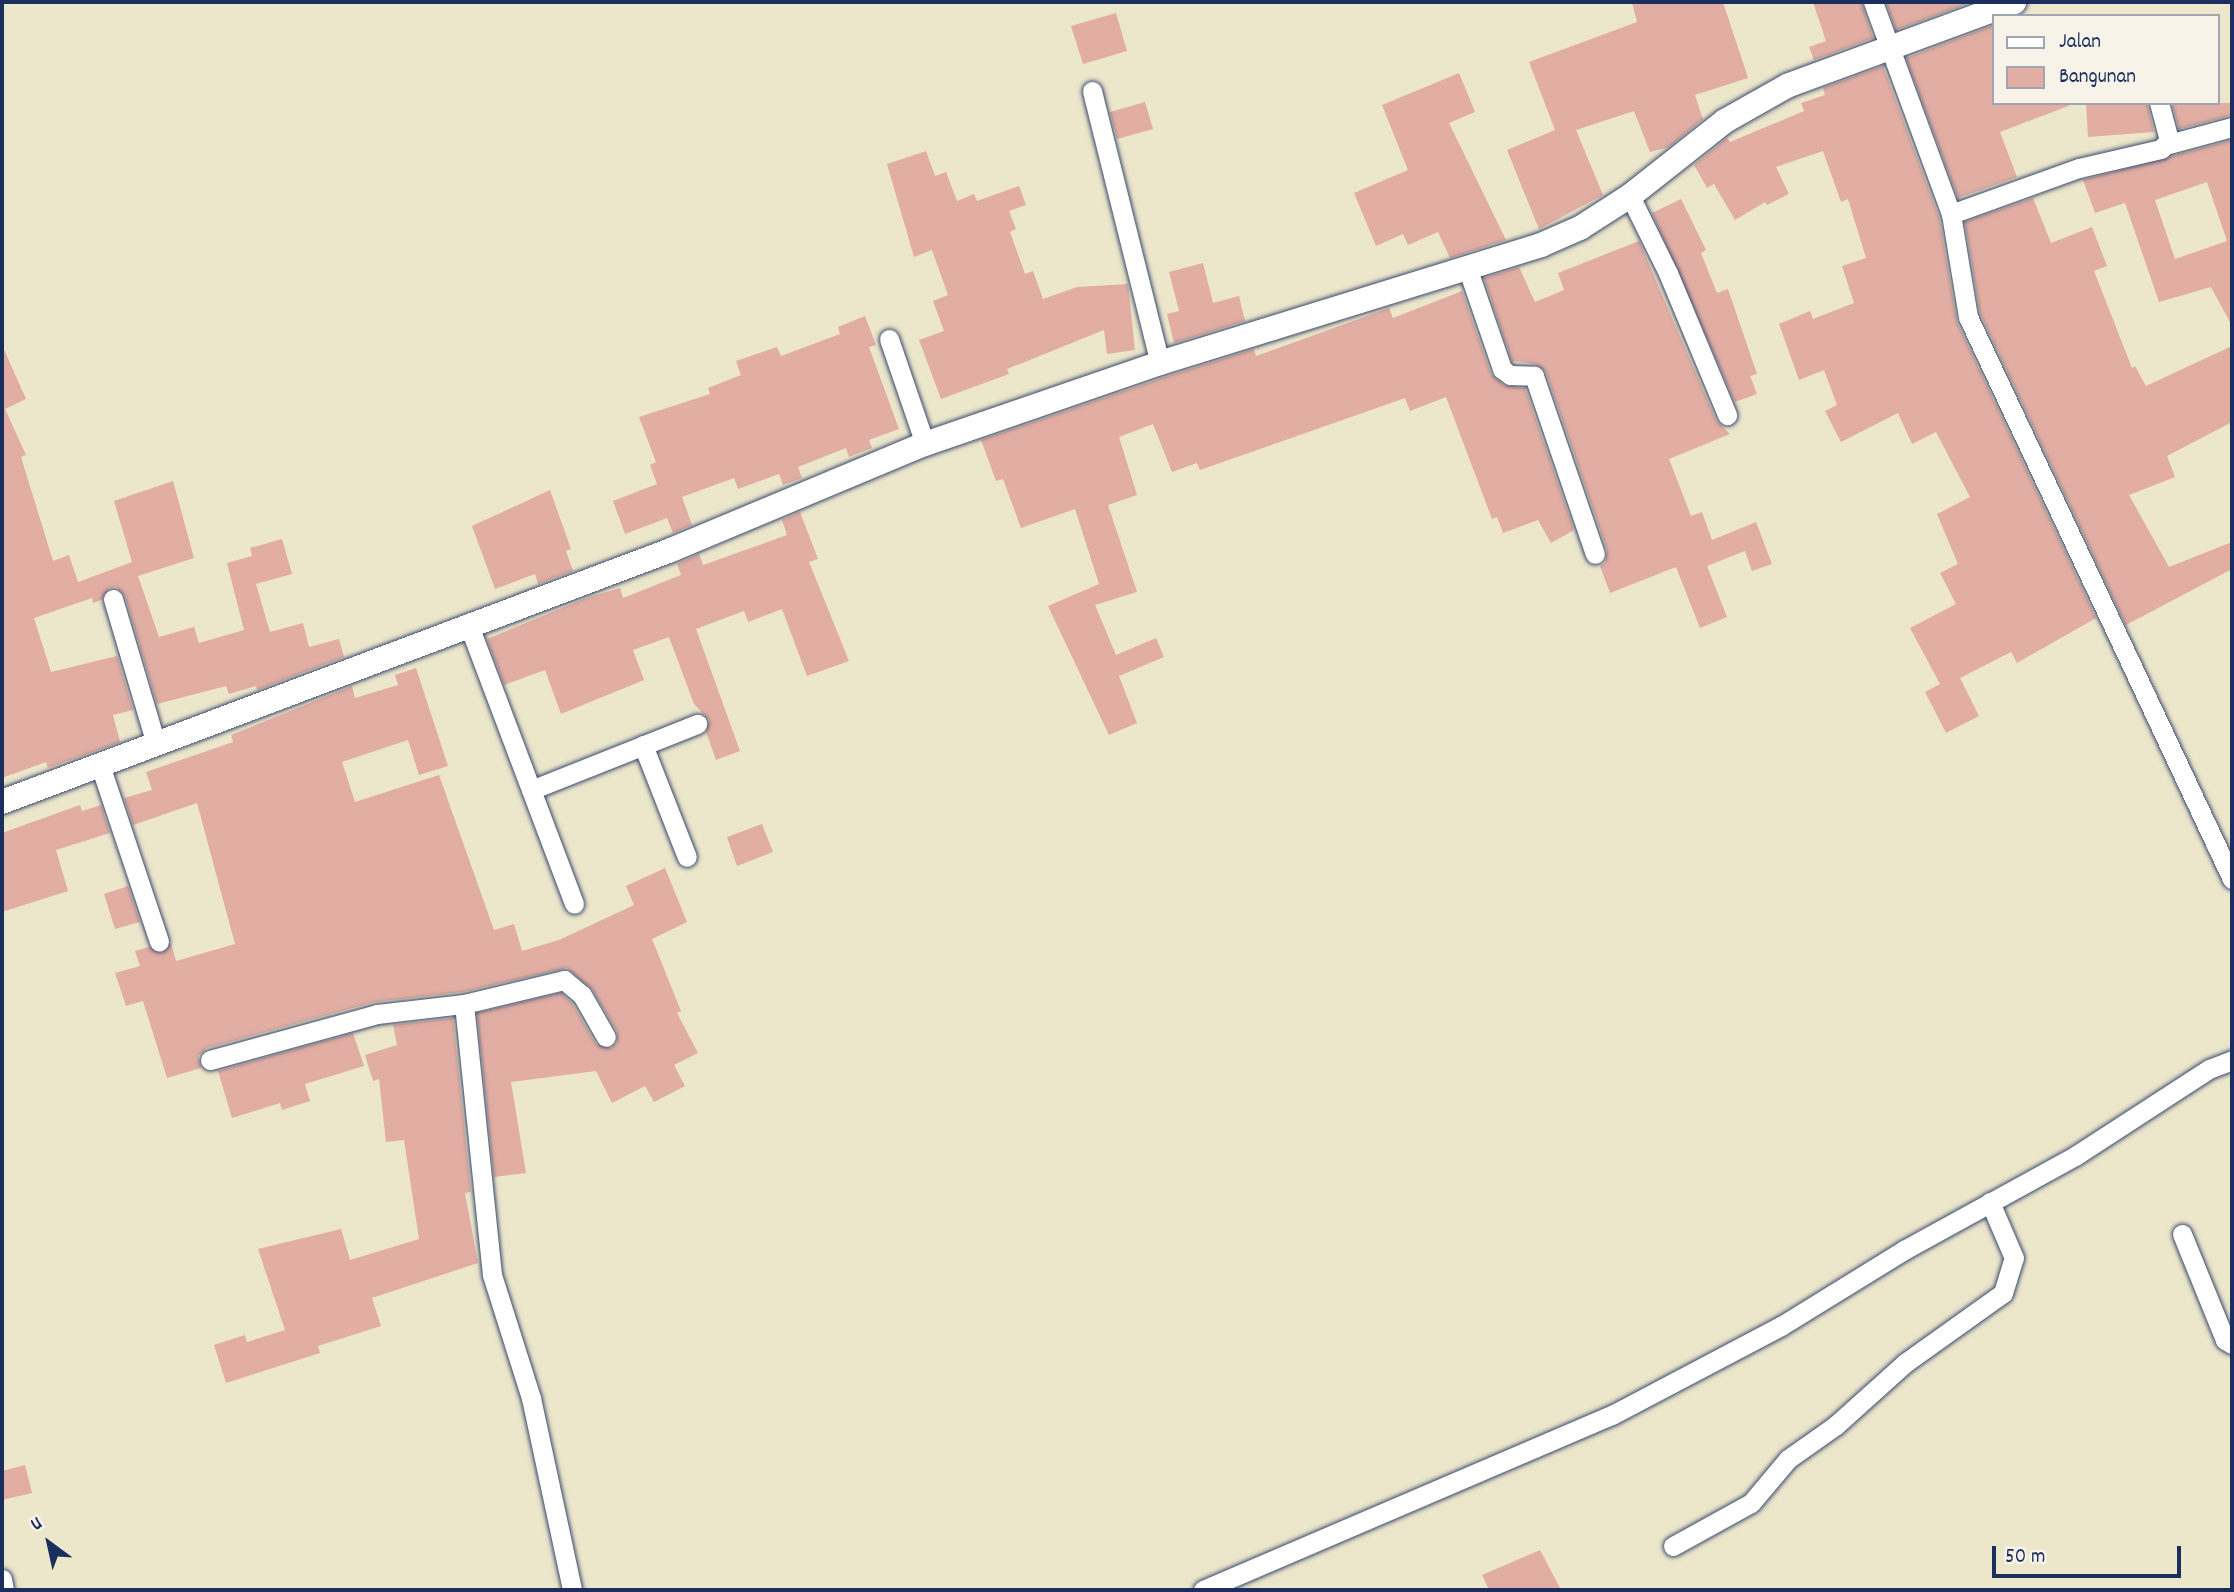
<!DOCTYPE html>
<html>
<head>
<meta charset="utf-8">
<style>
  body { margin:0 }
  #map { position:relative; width:2234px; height:1592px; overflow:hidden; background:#ece6cb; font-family:Dekko,sans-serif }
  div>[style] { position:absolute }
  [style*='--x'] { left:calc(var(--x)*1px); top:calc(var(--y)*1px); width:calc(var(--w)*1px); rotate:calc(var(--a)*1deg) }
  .building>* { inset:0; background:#e2aea3 }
  .roads { filter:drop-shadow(0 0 2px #3a4a6e) drop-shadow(0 0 2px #3a4a6e) }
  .minor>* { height:19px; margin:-9.5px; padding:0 9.5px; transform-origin:9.5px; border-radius:9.5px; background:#fff }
  .tertiary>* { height:24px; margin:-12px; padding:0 12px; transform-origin:12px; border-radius:12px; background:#fff }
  span { translate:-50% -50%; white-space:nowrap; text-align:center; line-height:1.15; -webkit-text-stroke:5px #f7f3e8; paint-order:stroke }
  .frame { position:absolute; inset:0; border:4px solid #1b2f5e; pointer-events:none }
  .legend { position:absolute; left:1992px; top:14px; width:228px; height:91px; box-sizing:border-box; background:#f7f3e8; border:2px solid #9fa5b1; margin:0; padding:9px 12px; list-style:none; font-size:21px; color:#1b2f5e }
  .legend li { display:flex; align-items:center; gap:14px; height:35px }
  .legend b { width:35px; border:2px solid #9fa5b1 }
  .north { position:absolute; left:14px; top:1508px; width:70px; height:70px; -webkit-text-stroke:5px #f7f3e8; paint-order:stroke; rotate:327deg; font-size:19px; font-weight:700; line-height:28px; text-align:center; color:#1b2f5e }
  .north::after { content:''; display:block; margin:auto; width:24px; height:32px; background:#1b2f5e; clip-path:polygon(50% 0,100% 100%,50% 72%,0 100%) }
  .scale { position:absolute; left:1992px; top:1546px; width:189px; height:32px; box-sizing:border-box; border:4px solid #1b2f5e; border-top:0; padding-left:9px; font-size:21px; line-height:24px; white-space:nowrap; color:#1b2f5e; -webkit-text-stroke:5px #f7f3e8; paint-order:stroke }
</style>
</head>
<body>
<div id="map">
  <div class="building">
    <i style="clip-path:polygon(1632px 2px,1723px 2px,1748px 78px,1695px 95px,1703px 119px,1669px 147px,1650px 152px,1634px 111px,1576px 130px,1603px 195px,1539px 229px,1507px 150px,1555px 130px,1529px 62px,1637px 22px)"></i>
    <i style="clip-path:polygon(1813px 2px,1861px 2px,1873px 38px,1814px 60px,1809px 47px,1826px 41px)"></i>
    <i style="clip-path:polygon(1886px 2px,1972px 2px,1896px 30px)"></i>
    <i style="clip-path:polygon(1116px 13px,1127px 51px,1083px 64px,1071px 26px)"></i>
    <i style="clip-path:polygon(1994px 25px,1994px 103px,2071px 105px,2000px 132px,2017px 177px,1958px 198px,1906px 58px)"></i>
    <i style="clip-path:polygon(1883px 66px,1939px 217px,1957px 322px,2096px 618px,2017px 663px,2011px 652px,1960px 678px,1979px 716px,1946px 733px,1925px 692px,1940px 684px,1910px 628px,1956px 604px,1940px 573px,1958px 564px,1937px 514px,1970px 497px,1936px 432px,1912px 444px,1898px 413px,1841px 442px,1825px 411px,1837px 405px,1824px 370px,1799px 380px,1779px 324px,1810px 311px,1813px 319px,1854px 303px,1842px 266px,1866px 258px,1848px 199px,1841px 202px,1823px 151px,1776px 167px,1789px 194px,1767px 205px,1765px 202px,1735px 220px,1714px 184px,1707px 188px,1694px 165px,1727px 138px,1730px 142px,1804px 111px,1801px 103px,1825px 95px,1823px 88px)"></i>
    <i style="clip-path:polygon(1459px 73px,1475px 112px,1449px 123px,1506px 240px,1450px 258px,1438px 232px,1408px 245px,1403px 234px,1376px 246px,1354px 193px,1408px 170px,1382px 105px)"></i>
    <i style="clip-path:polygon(1145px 102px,1153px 129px,1117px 139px,1110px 112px)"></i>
    <i style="clip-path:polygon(2086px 103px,2147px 103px,2154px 132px,2088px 137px)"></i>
    <i style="clip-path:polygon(2172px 103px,2232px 103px,2232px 115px,2179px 129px)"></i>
    <i style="clip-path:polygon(evenodd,2232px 140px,2232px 326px,2211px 287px,2159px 302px,2125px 203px,2095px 213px,2083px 180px,2232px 140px,2207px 182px,2227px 241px,2175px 259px,2155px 200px,2207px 182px)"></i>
    <i style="clip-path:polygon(926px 151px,935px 176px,946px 172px,957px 201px,974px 194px,977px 201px,1019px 186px,1026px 205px,1009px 211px,1016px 229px,1010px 232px,1025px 274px,1033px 271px,1043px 299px,1077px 287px,1128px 284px,1135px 350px,1107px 354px,1104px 330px,1007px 369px,1009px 374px,941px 399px,919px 340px,944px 331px,933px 301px,948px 295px,932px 250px,914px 257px,887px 164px)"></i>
    <i style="clip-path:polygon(2033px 198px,2051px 243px,2092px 227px,2107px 266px,2094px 271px,2132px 368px,2135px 366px,2146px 386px,2232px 346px,2232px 422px,2167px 456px,2175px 477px,2129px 495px,2169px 567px,2232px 542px,2232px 569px,2126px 625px,1980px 313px,1965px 222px)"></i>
    <i style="clip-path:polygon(1681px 199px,1706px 250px,1701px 253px,1717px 293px,1728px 289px,1757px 374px,1750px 376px,1757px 394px,1735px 402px,1652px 213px)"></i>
    <i style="clip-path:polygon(1639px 241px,1716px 420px,1730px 434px,1669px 459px,1691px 516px,1702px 512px,1712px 540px,1756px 522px,1772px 564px,1752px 571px,1745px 551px,1707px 566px,1727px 617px,1700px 628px,1676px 567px,1610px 593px,1600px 566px,1605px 563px,1607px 550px,1546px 372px,1535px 364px,1512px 361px,1484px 278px,1519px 267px,1535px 302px,1564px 290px,1558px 273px)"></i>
    <i style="clip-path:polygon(1203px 263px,1213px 303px,1239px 296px,1245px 321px,1174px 343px,1167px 314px,1179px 311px,1169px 272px)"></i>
    <i style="clip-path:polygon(1462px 291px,1491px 374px,1503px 385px,1525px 388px,1574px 530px,1551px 543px,1538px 520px,1503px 533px,1497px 517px,1492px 519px,1446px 397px,1410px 411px,1405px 398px,1200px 470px,1197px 463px,1172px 472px,1153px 424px,1119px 437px,1137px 495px,1108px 505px,1137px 592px,1095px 605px,1116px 655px,1156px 638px,1164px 657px,1119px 676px,1137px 723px,1109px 735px,1048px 606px,1099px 584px,1075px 509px,1021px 528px,1003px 479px,996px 481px,981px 440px,1165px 377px,1254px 349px,1256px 356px,1389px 308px,1393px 318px)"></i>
    <i style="clip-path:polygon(865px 316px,876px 345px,869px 347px,899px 429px,869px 440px,872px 448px,849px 457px,846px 448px,798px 467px,802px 478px,783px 485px,779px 474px,738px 489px,734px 478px,682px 497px,692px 525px,673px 533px,667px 518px,625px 534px,613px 501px,657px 484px,650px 465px,656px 462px,639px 417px,710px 394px,708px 388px,741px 375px,736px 361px,777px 347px,781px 356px,840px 334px,838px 327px)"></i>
    <i style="clip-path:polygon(2px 345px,26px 399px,5px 409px,26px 455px,21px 457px,53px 561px,69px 555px,78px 582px,132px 562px,114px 501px,173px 481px,194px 558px,138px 576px,159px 637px,194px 627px,199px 643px,244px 630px,227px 563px,252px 556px,250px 548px,282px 539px,292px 574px,256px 584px,270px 632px,303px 623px,309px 647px,339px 639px,344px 657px,257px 690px,256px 686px,229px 694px,226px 686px,157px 704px,125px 596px,116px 587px,109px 588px,101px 600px,93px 603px,92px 598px,34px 618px,51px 672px,117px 656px,133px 710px,113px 715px,120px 742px,48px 768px,46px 762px,2px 778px)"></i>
    <i style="clip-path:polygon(550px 490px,571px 549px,566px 551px,573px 571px,538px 584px,535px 574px,495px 589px,472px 526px)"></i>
    <i style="clip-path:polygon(800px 512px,818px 559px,809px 562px,849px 661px,807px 676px,782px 609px,748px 622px,744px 611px,696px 629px,740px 751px,716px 760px,706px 732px,709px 720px,694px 704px,669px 637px,633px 650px,644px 680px,561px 714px,545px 670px,504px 685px,487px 639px,584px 599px,620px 588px,623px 598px,681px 575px,677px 564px,699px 554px,703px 565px,787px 535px,782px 520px)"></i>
    <i style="clip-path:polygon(416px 668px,448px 766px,419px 775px,408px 740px,342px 762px,355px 802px,439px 775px,494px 930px,514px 924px,522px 951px,559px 940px,634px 905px,626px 886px,665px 868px,687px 922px,652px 939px,681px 1011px,677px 1013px,698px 1053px,674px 1065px,685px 1086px,654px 1102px,645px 1086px,612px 1103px,596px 1071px,511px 1082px,526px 1173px,494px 1177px,477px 1013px,561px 993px,572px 1003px,596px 1044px,611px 1048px,617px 1043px,617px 1031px,592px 989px,567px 968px,462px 992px,374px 1002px,207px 1048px,198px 1056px,201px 1068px,167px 1078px,143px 1001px,126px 1006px,115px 973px,140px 966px,135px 951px,149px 947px,162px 953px,171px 943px,176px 961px,235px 944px,197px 803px,133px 825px,124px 798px,152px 790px,146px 772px,233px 742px,231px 735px,352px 686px,355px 698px,398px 685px,395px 675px)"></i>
    <i style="clip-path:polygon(80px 805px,82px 811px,101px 805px,110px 833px,56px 850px,68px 891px,2px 912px,2px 833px)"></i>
    <i style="clip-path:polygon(762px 824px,773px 852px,737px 866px,727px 837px)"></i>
    <i style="clip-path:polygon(128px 886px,140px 922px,115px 929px,104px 894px)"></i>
    <i style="clip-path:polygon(453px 1018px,471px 1192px,465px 1193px,478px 1263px,372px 1298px,381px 1326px,318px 1346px,320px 1353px,226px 1383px,214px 1345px,245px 1335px,247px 1342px,285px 1330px,258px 1249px,341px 1229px,350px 1260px,419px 1239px,404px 1140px,386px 1142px,379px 1079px,373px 1081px,365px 1055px,397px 1045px,393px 1025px)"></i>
    <i style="clip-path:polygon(353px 1033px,364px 1066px,305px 1084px,310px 1101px,282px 1110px,280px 1103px,232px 1118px,218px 1071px)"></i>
    <i style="clip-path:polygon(25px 1465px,32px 1493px,2px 1500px,2px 1471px)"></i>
    <i style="clip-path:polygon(1540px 1550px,1561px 1590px,1489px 1590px,1482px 1575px)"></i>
  </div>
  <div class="roads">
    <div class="minor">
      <i style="--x:1873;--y:2;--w:226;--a:69.8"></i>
      <i style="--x:1951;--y:214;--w:104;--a:80.6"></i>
      <i style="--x:1968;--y:317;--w:621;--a:64.84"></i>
      <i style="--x:1092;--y:91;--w:280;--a:76"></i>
      <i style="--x:2165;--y:145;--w:69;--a:-15"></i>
      <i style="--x:1630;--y:196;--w:86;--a:63.7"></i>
      <i style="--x:1668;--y:273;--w:154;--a:67.4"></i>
      <i style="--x:1951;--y:214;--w:136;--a:-19.8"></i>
      <i style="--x:2079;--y:168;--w:84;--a:-13"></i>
      <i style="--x:2161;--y:149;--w:12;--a:-48"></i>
      <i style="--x:2169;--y:140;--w:38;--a:-105"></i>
      <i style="--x:1468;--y:270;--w:105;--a:71"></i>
      <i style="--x:1502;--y:369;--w:10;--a:37"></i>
      <i style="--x:1510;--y:375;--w:24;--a:2"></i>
      <i style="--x:1534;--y:376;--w:188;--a:71.1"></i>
      <i style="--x:889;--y:339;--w:111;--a:71.1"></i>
      <i style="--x:113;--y:599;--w:151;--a:73.5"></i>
      <i style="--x:468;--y:623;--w:300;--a:69.3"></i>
      <i style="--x:643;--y:745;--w:120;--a:68.6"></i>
      <i style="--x:100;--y:765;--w:186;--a:71.5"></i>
      <i style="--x:531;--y:790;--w:179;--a:-21.7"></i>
      <i style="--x:464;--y:1004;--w:272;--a:84.1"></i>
      <i style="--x:492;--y:1275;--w:129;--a:72.4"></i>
      <i style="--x:531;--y:1398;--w:196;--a:77.9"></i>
      <i style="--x:210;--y:1060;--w:173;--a:-15.4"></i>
      <i style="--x:377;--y:1014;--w:88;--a:-6.6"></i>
      <i style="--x:464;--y:1004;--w:103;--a:-13.5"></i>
      <i style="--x:564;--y:980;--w:23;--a:40"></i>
      <i style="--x:582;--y:995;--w:48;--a:60.3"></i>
      <i style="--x:2182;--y:1234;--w:114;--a:67.9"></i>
      <i style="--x:2225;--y:1340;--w:8;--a:30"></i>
      <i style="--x:1673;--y:1546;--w:89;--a:-28.9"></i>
      <i style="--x:1751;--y:1503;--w:57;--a:-49.9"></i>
      <i style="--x:1788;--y:1459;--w:59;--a:-35.3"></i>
      <i style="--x:1836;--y:1425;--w:93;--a:-41.9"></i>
      <i style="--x:1905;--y:1363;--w:120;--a:-35.5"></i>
      <i style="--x:2003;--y:1293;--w:37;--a:-73"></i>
      <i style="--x:2014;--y:1258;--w:61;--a:-113.2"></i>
      <i style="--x:2;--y:1579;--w:11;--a:80"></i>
      <i style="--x:1203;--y:1590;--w:445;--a:-23.2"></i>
      <i style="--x:1612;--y:1415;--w:191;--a:-27.8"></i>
      <i style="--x:1781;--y:1326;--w:145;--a:-31.7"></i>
      <i style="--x:1904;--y:1250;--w:195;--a:-28.8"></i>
      <i style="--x:2075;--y:1156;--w:160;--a:-33"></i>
      <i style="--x:2209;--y:1069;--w:25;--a:-21"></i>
    </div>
    <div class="tertiary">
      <i style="--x:2;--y:802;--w:715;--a:-20.64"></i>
      <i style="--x:671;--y:550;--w:275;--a:-22.7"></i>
      <i style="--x:925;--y:444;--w:249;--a:-19"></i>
      <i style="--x:1160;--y:363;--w:399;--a:-17.2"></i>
      <i style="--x:1541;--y:245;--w:43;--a:-23.6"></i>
      <i style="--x:1580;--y:228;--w:59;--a:-32.6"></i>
      <i style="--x:1630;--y:196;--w:121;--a:-38.3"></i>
      <i style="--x:1725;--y:121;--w:73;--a:-29.4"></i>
      <i style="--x:1789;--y:85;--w:240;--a:-20.2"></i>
    </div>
  </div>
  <div class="frame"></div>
  <ul class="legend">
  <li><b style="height:9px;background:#fff"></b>Jalan</li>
  <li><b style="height:19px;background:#e2aea3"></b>Bangunan</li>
  </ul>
  <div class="north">U</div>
  <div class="scale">50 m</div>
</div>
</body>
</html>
